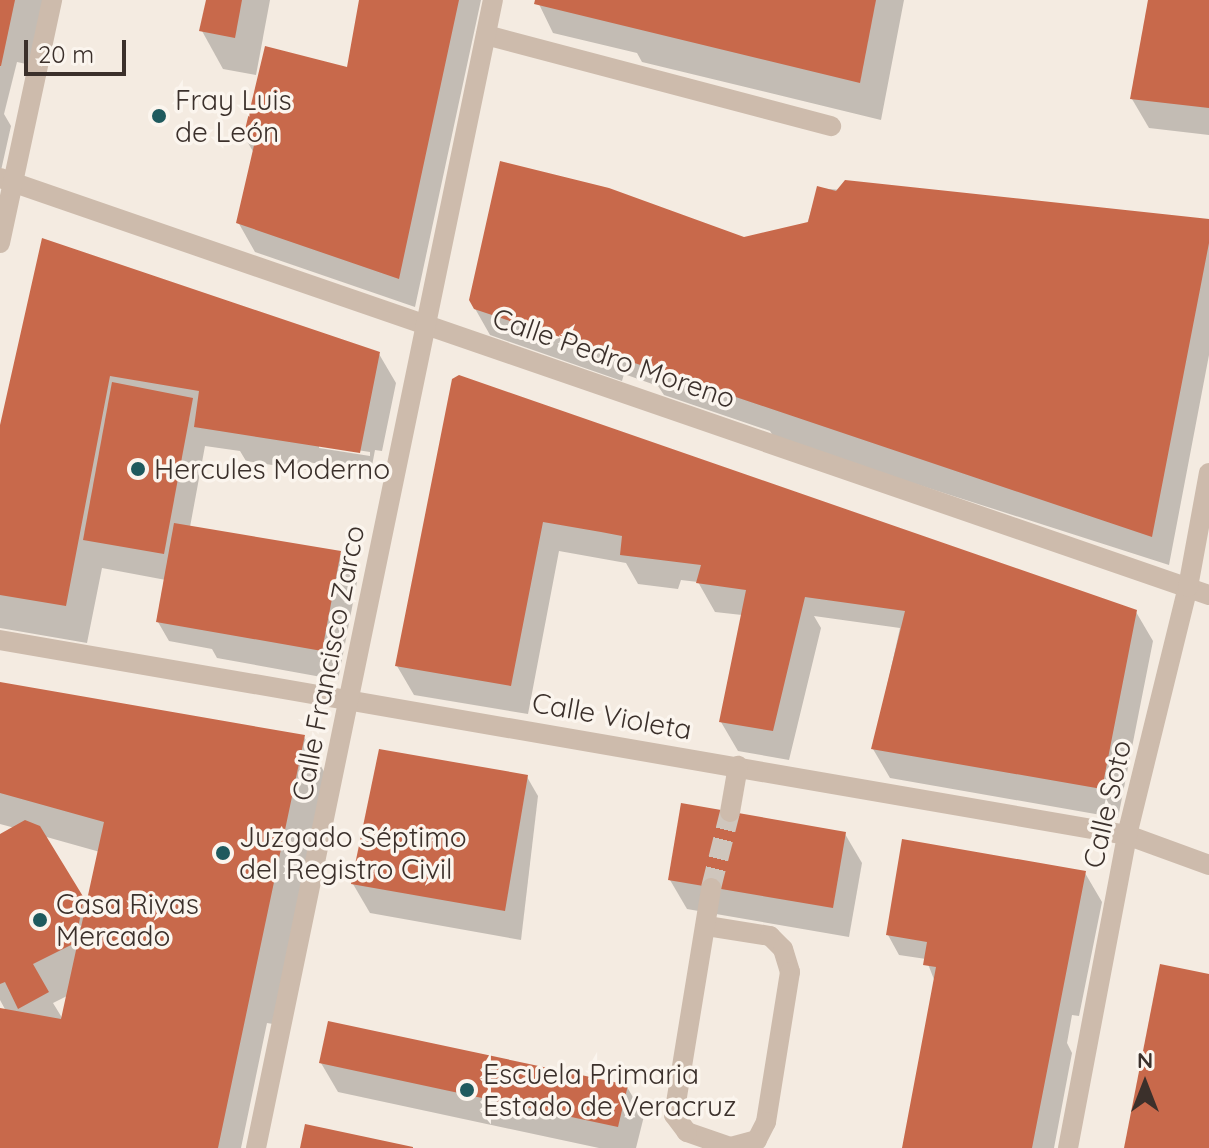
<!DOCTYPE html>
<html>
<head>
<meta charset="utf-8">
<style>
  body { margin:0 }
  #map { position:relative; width:1209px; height:1148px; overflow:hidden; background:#f4ebe1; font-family:Quicksand,sans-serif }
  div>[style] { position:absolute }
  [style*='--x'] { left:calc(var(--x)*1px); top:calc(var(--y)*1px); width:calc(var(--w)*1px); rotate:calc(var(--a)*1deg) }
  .shadow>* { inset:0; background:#0003 }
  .building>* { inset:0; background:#c8694b }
  .minor-tunnel>* { height:20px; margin-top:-10px; transform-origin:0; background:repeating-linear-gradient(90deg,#cfc6bd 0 20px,transparent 0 30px) }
  .minor>* { height:20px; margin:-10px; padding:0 10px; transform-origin:10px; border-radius:10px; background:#cdbbac }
  .dots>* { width:22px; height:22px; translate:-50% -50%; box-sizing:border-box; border:4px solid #fbf5ee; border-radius:50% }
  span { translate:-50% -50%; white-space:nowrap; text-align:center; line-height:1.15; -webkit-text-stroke:7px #fbf5ee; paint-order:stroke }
  .poi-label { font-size:28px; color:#3b302b }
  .left { translate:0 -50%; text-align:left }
  .street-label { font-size:28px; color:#3b302b }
  .north { position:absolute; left:1105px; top:1044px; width:80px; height:80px; -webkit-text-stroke:6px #fbf5ee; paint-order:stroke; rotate:0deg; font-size:22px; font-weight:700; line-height:32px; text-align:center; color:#3b302b }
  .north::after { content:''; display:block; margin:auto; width:28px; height:36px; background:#3b302b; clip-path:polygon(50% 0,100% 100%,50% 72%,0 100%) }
  .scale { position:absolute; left:24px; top:40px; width:102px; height:36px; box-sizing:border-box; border:4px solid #3b302b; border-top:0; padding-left:10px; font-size:24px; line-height:28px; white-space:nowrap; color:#3b302b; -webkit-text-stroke:6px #fbf5ee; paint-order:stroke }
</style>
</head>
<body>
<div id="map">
  <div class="shadow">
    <i style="clip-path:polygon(0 0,45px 0,31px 65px,17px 62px,4px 114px,11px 126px,0 175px)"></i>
    <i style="clip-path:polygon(208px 0,270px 0,256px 75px,223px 69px,202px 31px)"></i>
    <i style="clip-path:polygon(362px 0,481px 0,415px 307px,255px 252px,238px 222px,254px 153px,245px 138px,348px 70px)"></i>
    <i style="clip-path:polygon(537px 0,904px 0,881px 120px,642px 62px,637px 53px,553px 33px)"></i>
    <i style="clip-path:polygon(1150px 0,1209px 0,1209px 135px,1149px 128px,1132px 99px)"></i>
    <i style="clip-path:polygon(818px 188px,1209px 221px,1209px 355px,1169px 565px,775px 439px,770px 431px,664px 395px,658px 386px,624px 374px,622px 381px,490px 335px,473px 305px,807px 224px)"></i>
    <i style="clip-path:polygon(evenodd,43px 241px,379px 354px,396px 383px,382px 451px,375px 450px,371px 471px,307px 462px,306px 470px,246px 461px,240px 451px,205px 446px,190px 527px,340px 553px,357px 582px,338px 680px,217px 658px,212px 649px,169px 641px,158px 622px,166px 580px,102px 568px,87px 643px,0 628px,0 434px,43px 241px,319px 444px,370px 452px,370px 456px,319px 448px,319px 444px)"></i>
    <i style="clip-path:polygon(454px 380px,1136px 612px,1153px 641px,1118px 818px,890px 778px,873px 749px,900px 628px,814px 616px,821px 628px,789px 760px,738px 751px,721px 722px,742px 615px,715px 612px,698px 582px,681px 580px,678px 589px,638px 584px,626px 563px,559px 551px,528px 714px,414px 695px,397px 666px)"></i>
    <i style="clip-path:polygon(evenodd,0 684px,304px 737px,326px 775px,273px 1024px,267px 1023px,241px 1148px,0 1148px,0 1010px,6px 1011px,0 1000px,0 836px,15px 828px,0 824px,0 684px,43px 836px,100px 852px,88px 907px,83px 899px,43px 836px,0 684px,69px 995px,64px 1021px,53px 1003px,69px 995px)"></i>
    <i style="clip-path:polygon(527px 777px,538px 796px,521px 940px,370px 913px,353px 884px)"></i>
    <i style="clip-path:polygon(845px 834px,862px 863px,849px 937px,687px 909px,670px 880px)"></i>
    <i style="clip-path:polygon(1085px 873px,1102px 902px,1079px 1016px,1072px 1015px,1067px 1043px,1072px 1053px,1054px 1148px,904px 1148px,935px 982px,926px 959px,899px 955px,888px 935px)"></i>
    <i style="clip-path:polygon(321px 1063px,627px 1087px,644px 1116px,636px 1148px,599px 1148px,338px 1092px)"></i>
  </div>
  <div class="building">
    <i style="clip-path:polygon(0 0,15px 0,1px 66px,0 66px)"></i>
    <i style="clip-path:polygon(206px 0,242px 0,235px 38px,199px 31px)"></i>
    <i style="clip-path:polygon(359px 0,459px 0,399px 279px,236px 223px,255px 141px,243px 138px,265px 46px,347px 67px)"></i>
    <i style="clip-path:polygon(535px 0,876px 0,860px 83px,534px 4px)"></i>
    <i style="clip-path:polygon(1148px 0,1209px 0,1209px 108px,1130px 99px)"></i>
    <i style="clip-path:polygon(500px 161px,609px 188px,744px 237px,808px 222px,817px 186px,836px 191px,845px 180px,1209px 219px,1209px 243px,1152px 537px,474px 309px,469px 300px)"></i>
    <i style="clip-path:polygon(42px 238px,380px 352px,360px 453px,194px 427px,199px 391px,110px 376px,66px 606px,0 595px,0 425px)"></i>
    <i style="clip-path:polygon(459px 375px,1137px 610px,1102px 789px,871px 749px,905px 611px,805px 597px,773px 731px,719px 722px,746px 590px,696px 583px,701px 565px,620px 555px,622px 536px,601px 532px,543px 522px,511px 686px,395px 666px,452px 379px)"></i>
    <i style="clip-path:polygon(112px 382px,193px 398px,164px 554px,83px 540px)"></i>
    <i style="clip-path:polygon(174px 523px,341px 551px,322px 651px,156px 622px)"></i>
    <i style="clip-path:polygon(0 682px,305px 735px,218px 1148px,0 1148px,0 1008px,61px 1019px,104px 822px,0 793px)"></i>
    <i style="clip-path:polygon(379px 749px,528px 775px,505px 911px,351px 884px)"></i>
    <i style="clip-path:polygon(681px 803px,846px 832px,833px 908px,668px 880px)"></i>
    <i style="clip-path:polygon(25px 820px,40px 826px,84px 898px,75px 943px,33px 964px,49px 992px,18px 1009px,5px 982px,0 984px,0 834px)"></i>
    <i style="clip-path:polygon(902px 839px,1086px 871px,1032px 1148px,902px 1148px,936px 967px,923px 965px,927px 942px,886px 935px)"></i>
    <i style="clip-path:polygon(1160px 964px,1209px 974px,1209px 1148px,1124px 1148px)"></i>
    <i style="clip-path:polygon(328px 1021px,628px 1085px,618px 1127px,319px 1063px)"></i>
    <i style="clip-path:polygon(305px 1124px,413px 1147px,413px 1148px,300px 1148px)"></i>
  </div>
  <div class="minor-tunnel">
    <i style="--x:711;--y:888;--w:78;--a:-76"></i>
  </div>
  <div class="minor">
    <i style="--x:486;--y:35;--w:357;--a:14.8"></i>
    <i style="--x:0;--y:178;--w:1279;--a:19.03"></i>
    <i style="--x:0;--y:243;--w:249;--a:-77.9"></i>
    <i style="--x:0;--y:640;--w:1144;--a:9.82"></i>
    <i style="--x:1127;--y:835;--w:87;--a:20.1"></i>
    <i style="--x:730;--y:812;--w:47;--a:-80.1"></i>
    <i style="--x:707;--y:926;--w:64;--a:9"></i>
    <i style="--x:770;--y:936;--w:18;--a:45"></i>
    <i style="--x:783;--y:949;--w:24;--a:73"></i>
    <i style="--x:790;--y:972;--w:152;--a:99.1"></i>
    <i style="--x:766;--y:1122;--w:20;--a:117"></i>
    <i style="--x:757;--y:1140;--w:28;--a:165"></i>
    <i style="--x:730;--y:1147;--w:46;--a:-160.8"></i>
    <i style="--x:687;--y:1132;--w:21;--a:-127"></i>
    <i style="--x:674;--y:1115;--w:230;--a:-80.7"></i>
    <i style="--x:256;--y:1148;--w:1172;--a:-78.34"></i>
    <i style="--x:1068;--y:1148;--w:319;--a:-79.3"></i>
    <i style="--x:1127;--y:835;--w:255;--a:-76.2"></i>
    <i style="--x:1188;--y:587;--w:116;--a:-79.6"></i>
  </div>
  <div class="dots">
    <i style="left:159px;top:116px;background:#1f5a5e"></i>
    <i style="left:138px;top:469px;background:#1f5a5e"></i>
    <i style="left:223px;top:853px;background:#1f5a5e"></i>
    <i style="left:40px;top:920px;background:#1f5a5e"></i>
    <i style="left:467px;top:1090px;background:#1f5a5e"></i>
  </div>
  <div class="poi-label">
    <span class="left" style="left:175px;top:116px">Fray Luis<br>de León</span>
    <span class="left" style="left:154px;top:469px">Hercules Moderno</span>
    <span class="left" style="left:239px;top:853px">Juzgado Séptimo<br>del Registro Civil</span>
    <span class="left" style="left:56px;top:920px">Casa Rivas<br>Mercado</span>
    <span class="left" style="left:483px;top:1090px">Escuela Primaria<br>Estado de Veracruz</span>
  </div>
  <div class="street-label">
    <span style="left:614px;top:358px;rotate:19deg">Calle Pedro Moreno</span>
    <span style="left:328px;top:663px;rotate:-79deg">Calle Francisco Zarco</span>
    <span style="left:612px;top:716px;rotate:10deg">Calle Violeta</span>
    <span style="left:1107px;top:804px;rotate:-77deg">Calle Soto</span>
  </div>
  <div class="north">N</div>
  <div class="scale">20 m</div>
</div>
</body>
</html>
